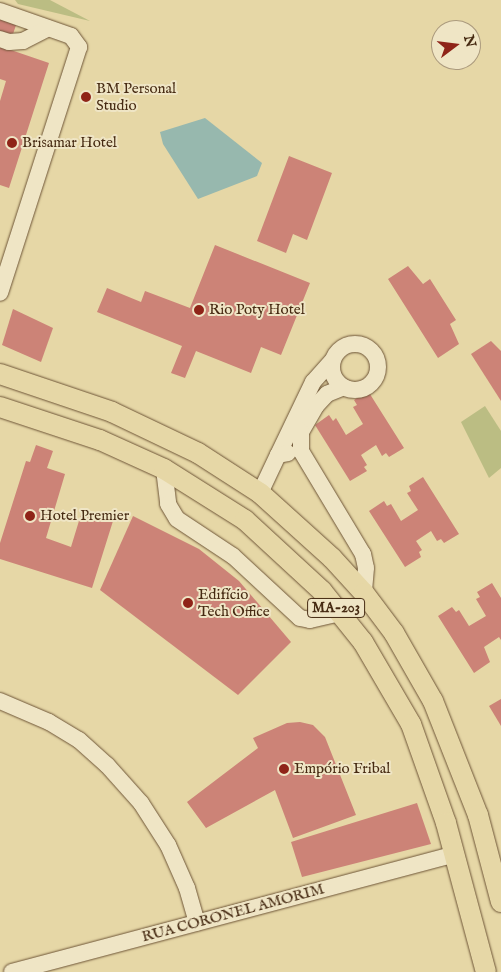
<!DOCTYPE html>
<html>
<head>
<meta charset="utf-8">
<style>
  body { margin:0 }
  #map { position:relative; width:501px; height:972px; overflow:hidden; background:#e6d7a6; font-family:"IM FELL English",serif }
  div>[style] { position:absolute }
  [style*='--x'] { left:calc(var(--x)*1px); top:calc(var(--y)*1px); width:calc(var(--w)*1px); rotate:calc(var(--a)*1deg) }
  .green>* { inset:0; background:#bbbd83 }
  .water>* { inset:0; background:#97b8ae }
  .building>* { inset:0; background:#cc8377 }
  .roads { filter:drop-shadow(0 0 1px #6e5537) drop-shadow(0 0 1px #6e5537) }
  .minor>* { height:16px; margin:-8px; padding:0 8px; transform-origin:8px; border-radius:8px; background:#efe5c5 }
  .minor>.ring { margin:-8px; padding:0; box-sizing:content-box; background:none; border:16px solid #efe5c5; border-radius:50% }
  .major>* { height:20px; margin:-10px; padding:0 10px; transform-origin:10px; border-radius:10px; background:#e6d7a6 }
  .dots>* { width:14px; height:14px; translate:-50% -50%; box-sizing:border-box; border:2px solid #efe5c5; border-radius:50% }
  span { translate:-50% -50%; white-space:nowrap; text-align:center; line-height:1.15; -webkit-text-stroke:4px #efe5c5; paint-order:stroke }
  .shield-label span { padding:1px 4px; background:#efe5c5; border:1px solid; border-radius:4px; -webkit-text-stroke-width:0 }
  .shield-label { font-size:14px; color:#462a12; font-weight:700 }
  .poi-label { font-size:15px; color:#462a12 }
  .left { translate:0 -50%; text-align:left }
  .street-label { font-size:15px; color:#462a12 }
  .north { position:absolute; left:431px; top:20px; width:50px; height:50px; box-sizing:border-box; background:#efe5c5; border:1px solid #ab9a7d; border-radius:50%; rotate:75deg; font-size:14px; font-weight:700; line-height:20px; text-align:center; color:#462a12 }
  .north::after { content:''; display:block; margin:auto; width:18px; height:22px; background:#8f2418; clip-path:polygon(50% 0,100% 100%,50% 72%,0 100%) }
</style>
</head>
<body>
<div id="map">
  <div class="green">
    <i style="clip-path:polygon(15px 0,50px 0,90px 21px,18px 4px)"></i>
    <i style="clip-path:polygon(485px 406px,501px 431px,501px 468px,489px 478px,461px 422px)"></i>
  </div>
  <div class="water">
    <i style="clip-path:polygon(205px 118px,262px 163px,257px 176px,198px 199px,163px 144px,160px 132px)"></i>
  </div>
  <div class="building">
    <i style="clip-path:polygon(0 19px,16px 25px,8px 49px,49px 63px,9px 188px,0 185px,0 101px,6px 81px,0 79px)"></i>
    <i style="clip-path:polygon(289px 156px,332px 173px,307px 240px,293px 234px,286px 253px,257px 241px)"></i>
    <i style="clip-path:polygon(215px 245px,310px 283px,281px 355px,261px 347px,251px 373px,196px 351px,185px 378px,171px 373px,182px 346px,97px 312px,107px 288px,141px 302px,145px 291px,190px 308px)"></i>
    <i style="clip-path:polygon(408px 266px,423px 284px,430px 279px,456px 320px,450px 324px,459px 344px,438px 358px,388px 279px)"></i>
    <i style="clip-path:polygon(13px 309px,53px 328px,41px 362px,2px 345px)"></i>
    <i style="clip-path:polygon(491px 341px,501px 351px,501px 401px,471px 354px)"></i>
    <i style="clip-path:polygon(368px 391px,404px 448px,389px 457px,386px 453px,382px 456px,376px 445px,361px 455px,367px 465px,364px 467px,367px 471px,350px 481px,315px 425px,329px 415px,333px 421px,336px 418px,346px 435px,363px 424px,353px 407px,357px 405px,354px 400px)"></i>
    <i style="clip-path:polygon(36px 445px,53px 451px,47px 468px,65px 474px,46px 538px,71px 547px,82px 511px,113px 521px,92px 588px,0 559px,0 543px,26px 461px,30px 462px)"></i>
    <i style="clip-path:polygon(423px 477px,459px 534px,444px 543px,441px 539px,437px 541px,431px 531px,416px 541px,422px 550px,419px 552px,421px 557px,405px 567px,369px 511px,384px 501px,387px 506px,391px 504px,401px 521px,418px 510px,407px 493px,411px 491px,409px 486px)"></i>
    <i style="clip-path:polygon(133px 516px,199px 549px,239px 581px,291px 642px,238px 695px,100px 590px)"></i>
    <i style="clip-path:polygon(492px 583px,501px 598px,501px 640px,499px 637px,484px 647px,490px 662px,474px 673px,438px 616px,452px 607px,456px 612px,459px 610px,469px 626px,486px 616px,476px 599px,480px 597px,477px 592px)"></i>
    <i style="clip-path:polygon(501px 699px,501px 726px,489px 706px)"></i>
    <i style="clip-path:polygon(300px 722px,313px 725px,325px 737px,356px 815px,293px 838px,275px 790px,206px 828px,187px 802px,258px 748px,253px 738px,287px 723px)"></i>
    <i style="clip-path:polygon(417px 803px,431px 844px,302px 877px,291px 842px)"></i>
  </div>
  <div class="roads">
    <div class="minor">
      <i style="--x:0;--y:11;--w:75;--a:19.4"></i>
      <i style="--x:71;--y:36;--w:14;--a:54"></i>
      <i style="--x:79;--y:47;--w:258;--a:107.8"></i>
      <i style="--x:0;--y:39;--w:9;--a:18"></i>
      <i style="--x:9;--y:42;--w:14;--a:-4"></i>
      <i style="--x:23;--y:41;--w:28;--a:-27"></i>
      <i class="ring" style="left:332px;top:344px;width:30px;height:30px"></i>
      <i style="--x:344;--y:387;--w:18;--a:158"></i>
      <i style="--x:327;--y:394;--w:16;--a:133"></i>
      <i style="--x:316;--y:406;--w:30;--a:120"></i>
      <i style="--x:301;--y:432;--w:19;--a:90"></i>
      <i style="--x:301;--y:451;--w:120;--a:59"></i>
      <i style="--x:363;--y:554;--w:14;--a:78"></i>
      <i style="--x:366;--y:568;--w:25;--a:95"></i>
      <i style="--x:278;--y:455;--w:81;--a:-64.4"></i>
      <i style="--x:313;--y:382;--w:28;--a:-48"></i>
      <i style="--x:164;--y:469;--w:35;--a:83"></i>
      <i style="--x:168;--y:504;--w:17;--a:59"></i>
      <i style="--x:177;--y:519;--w:67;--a:33.5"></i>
      <i style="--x:233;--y:556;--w:91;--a:42.8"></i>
      <i style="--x:300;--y:618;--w:10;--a:11"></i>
      <i style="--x:310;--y:620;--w:31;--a:-13"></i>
      <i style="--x:260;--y:493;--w:42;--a:-64.7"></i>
      <i style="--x:278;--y:455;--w:10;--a:-11"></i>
      <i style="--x:0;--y:701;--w:53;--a:23.2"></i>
      <i style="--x:49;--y:722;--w:35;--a:31"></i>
      <i style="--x:79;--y:740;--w:38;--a:42"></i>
      <i style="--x:107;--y:765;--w:51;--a:48.2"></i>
      <i style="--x:141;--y:803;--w:50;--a:57.3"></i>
      <i style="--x:168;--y:845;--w:47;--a:66.2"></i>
      <i style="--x:187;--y:888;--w:36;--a:74"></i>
      <i style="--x:12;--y:972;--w:457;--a:-14.9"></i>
    </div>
    <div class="major">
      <i style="--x:0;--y:374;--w:118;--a:18.7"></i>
      <i style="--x:112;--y:412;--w:95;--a:25.5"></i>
      <i style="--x:198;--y:453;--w:74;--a:32.8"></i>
      <i style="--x:260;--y:493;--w:97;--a:42.1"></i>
      <i style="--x:332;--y:558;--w:47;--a:47.6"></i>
      <i style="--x:364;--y:593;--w:50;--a:53.1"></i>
      <i style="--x:394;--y:633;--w:78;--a:60.2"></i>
      <i style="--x:433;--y:701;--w:123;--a:68.5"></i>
      <i style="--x:478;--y:815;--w:90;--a:75.2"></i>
      <i style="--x:0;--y:407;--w:105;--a:18.3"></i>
      <i style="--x:100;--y:440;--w:70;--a:24.4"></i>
      <i style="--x:164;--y:469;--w:96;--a:32.2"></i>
      <i style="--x:245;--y:520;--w:105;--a:42.7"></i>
      <i style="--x:322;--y:591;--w:65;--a:51.2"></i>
      <i style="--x:363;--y:642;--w:95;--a:59.7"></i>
      <i style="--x:411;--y:724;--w:105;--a:70.5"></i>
      <i style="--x:446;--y:823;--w:154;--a:75"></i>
    </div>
  </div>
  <div class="dots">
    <i style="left:86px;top:97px;background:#8f2418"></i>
    <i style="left:12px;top:143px;background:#8f2418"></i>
    <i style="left:199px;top:310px;background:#8f2418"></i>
    <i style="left:30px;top:516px;background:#8f2418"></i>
    <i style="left:188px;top:603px;background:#8f2418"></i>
    <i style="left:284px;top:769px;background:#8f2418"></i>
  </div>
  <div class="shield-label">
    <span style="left:336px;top:608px">MA-203</span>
  </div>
  <div class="poi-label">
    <span class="left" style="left:96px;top:97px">BM Personal<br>Studio</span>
    <span class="left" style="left:22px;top:143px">Brisamar Hotel</span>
    <span class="left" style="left:209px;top:310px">Rio Poty Hotel</span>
    <span class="left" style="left:40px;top:516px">Hotel Premier</span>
    <span class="left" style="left:198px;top:603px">Edifício<br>Tech Office</span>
    <span class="left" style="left:294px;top:769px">Empório Fribal</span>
  </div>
  <div class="street-label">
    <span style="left:233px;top:913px;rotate:-15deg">RUA CORONEL AMORIM</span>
  </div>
  <div class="north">N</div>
</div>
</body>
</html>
